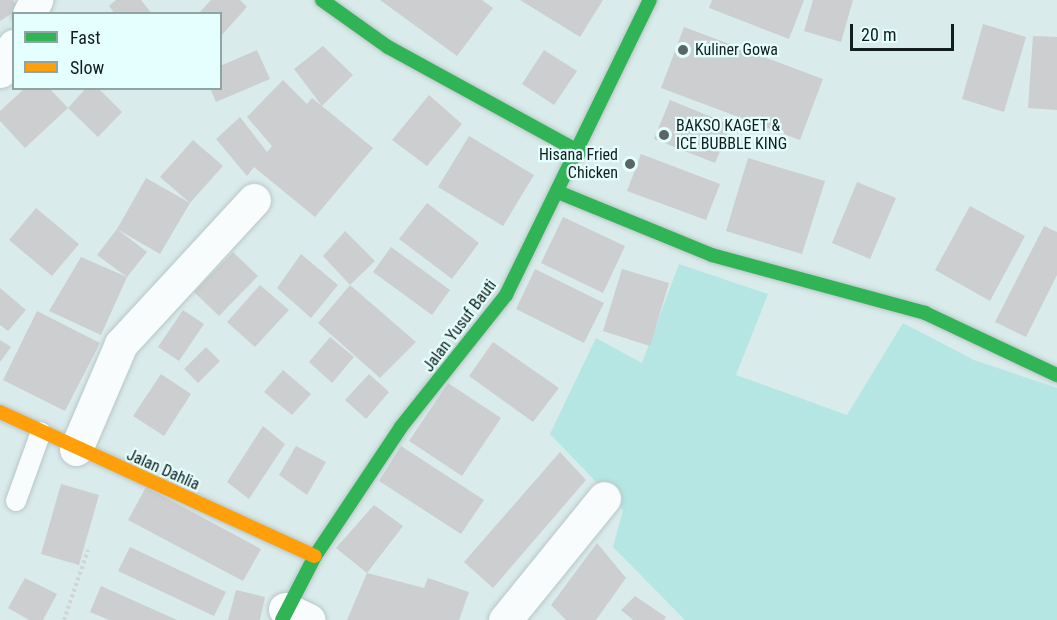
<!DOCTYPE html>
<html>
<head>
<meta charset="utf-8">
<style>
  body { margin:0 }
  #map { position:relative; width:1057px; height:620px; overflow:hidden; background:#daebeb; font-family:"Roboto Condensed",sans-serif }
  div>[style] { position:absolute }
  [style*='--x'] { left:calc(var(--x)*1px); top:calc(var(--y)*1px); width:calc(var(--w)*1px); rotate:calc(var(--a)*1deg) }
  .green>* { inset:0; background:#b5e6e3 }
  .building>* { inset:0; background:#cdced0 }
  .path>* { height:4px; margin-top:-2px; transform-origin:0; background:repeating-linear-gradient(90deg,#d0d6d5 0 3px,transparent 0 6px) }
  .roads { filter:drop-shadow(0 0 2px #b8c6c6) drop-shadow(0 0 2px #b8c6c6) }
  .lane>* { height:20px; margin:-10px; padding:0 10px; transform-origin:10px; border-radius:10px; background:#f9fcfc }
  .street>* { height:33px; margin:-16.5px; padding:0 16.5px; transform-origin:16.5px; border-radius:16.5px; background:#f9fcfc }
  .fast>* { height:14px; margin:-7px; padding:0 7px; transform-origin:7px; border-radius:7px; background:#30b455 }
  .slow>* { height:14px; margin:-7px; padding:0 7px; transform-origin:7px; border-radius:7px; background:#ff9f0a }
  .dots>* { width:16px; height:16px; translate:-50% -50%; box-sizing:border-box; border:3px solid #e4fffd; border-radius:50% }
  span { translate:-50% -50%; white-space:nowrap; text-align:center; line-height:1.15; -webkit-text-stroke:4.5px #e4fffd; paint-order:stroke }
  .poi-label { font-size:16px; color:#121e1d }
  .left { translate:0 -50%; text-align:left }
  .right { translate:-100% -50%; text-align:right }
  .street-label { font-size:16px; color:#121e1d }
  .legend { position:absolute; left:12px; top:12px; width:210px; height:78px; box-sizing:border-box; background:#e4fffd; border:2px solid #90a5a3; margin:0; padding:8px 10px; list-style:none; font-size:18px; color:#121e1d }
  .legend li { display:flex; align-items:center; gap:12px; height:30px }
  .legend b { width:30px; border:2px solid #90a5a3 }
  .scale { position:absolute; left:850px; top:24px; width:104px; height:27px; box-sizing:border-box; border:3px solid #121e1d; border-top:0; padding-left:8px; font-size:18px; line-height:21px; white-space:nowrap; color:#121e1d; -webkit-text-stroke:4px #e4fffd; paint-order:stroke }
</style>
</head>
<body>
<div id="map">
  <div class="green">
    <i style="clip-path:polygon(679px 264px,768px 294px,736px 375px,847px 415px,903px 323px,974px 360px,1057px 388px,1057px 620px,685px 620px,613px 547px,623px 510px,550px 434px,596px 338px,642px 363px)"></i>
  </div>
  <div class="building">
    <i style="clip-path:polygon(0 0,13px 0,19px 9px,0 21px)"></i>
    <i style="clip-path:polygon(116px 0,141px 0,152px 14px,115px 14px,109px 6px)"></i>
    <i style="clip-path:polygon(211px 0,240px 0,247px 7px,220px 37px,220px 14px,198px 14px)"></i>
    <i style="clip-path:polygon(380px 0,482px 0,493px 8px,457px 56px)"></i>
    <i style="clip-path:polygon(520px 0,603px 0,580px 37px)"></i>
    <i style="clip-path:polygon(712px 0,804px 0,789px 39px,709px 8px)"></i>
    <i style="clip-path:polygon(813px 0,853px 0,841px 42px,804px 31px)"></i>
    <i style="clip-path:polygon(983px 24px,1026px 37px,1004px 112px,962px 99px)"></i>
    <i style="clip-path:polygon(684px 27px,823px 79px,800px 140px,661px 88px)"></i>
    <i style="clip-path:polygon(1033px 36px,1057px 37px,1057px 110px,1028px 108px)"></i>
    <i style="clip-path:polygon(323px 46px,353px 75px,322px 106px,373px 148px,315px 217px,254px 167px,247px 176px,216px 139px,240px 117px,267px 152px,272px 146px,247px 117px,283px 80px,307px 104px,312px 98px,322px 106px,294px 69px)"></i>
    <i style="clip-path:polygon(257px 50px,270px 79px,216px 102px,210px 88px,220px 88px,220px 66px)"></i>
    <i style="clip-path:polygon(544px 50px,577px 71px,554px 105px,522px 84px)"></i>
    <i style="clip-path:polygon(25px 88px,49px 88px,68px 108px,25px 148px,0 121px,0 111px)"></i>
    <i style="clip-path:polygon(86px 88px,98px 88px,122px 112px,98px 137px,68px 108px)"></i>
    <i style="clip-path:polygon(429px 95px,462px 124px,427px 166px,392px 140px)"></i>
    <i style="clip-path:polygon(670px 100px,731px 125px,715px 163px,654px 139px)"></i>
    <i style="clip-path:polygon(469px 136px,534px 175px,503px 226px,438px 187px)"></i>
    <i style="clip-path:polygon(193px 140px,223px 166px,190px 203px,160px 254px,117px 229px,146px 178px,190px 203px,160px 177px)"></i>
    <i style="clip-path:polygon(641px 154px,720px 184px,706px 220px,627px 191px)"></i>
    <i style="clip-path:polygon(748px 158px,825px 181px,802px 254px,726px 231px)"></i>
    <i style="clip-path:polygon(857px 182px,896px 198px,870px 259px,832px 243px)"></i>
    <i style="clip-path:polygon(427px 203px,479px 243px,452px 279px,399px 239px)"></i>
    <i style="clip-path:polygon(970px 206px,1025px 236px,990px 301px,935px 270px)"></i>
    <i style="clip-path:polygon(36px 208px,79px 244px,52px 276px,9px 240px)"></i>
    <i style="clip-path:polygon(563px 217px,625px 246px,603px 293px,541px 263px)"></i>
    <i style="clip-path:polygon(1044px 226px,1057px 232px,1057px 275px,1026px 337px,995px 322px)"></i>
    <i style="clip-path:polygon(117px 229px,147px 252px,127px 277px,101px 335px,49px 311px,81px 257px,127px 277px,97px 255px)"></i>
    <i style="clip-path:polygon(345px 231px,375px 261px,350px 285px,323px 256px)"></i>
    <i style="clip-path:polygon(391px 247px,450px 290px,432px 315px,373px 272px)"></i>
    <i style="clip-path:polygon(233px 252px,258px 276px,219px 316px,194px 292px)"></i>
    <i style="clip-path:polygon(301px 254px,338px 285px,311px 318px,277px 288px)"></i>
    <i style="clip-path:polygon(535px 269px,604px 303px,584px 343px,516px 309px)"></i>
    <i style="clip-path:polygon(622px 269px,669px 283px,650px 346px,603px 331px)"></i>
    <i style="clip-path:polygon(260px 285px,289px 310px,255px 347px,227px 322px)"></i>
    <i style="clip-path:polygon(350px 285px,416px 342px,380px 378px,318px 323px)"></i>
    <i style="clip-path:polygon(0 288px,26px 310px,8px 331px,0 325px)"></i>
    <i style="clip-path:polygon(183px 310px,204px 324px,179px 361px,158px 347px)"></i>
    <i style="clip-path:polygon(37px 311px,100px 343px,65px 411px,3px 380px)"></i>
    <i style="clip-path:polygon(330px 337px,354px 357px,332px 383px,309px 362px)"></i>
    <i style="clip-path:polygon(0 340px,11px 347px,0 362px)"></i>
    <i style="clip-path:polygon(493px 342px,559px 388px,533px 422px,469px 376px)"></i>
    <i style="clip-path:polygon(206px 347px,220px 361px,198px 383px,184px 369px)"></i>
    <i style="clip-path:polygon(283px 370px,311px 394px,292px 415px,264px 392px)"></i>
    <i style="clip-path:polygon(161px 374px,191px 394px,164px 436px,133px 416px)"></i>
    <i style="clip-path:polygon(369px 374px,389px 392px,366px 419px,345px 400px)"></i>
    <i style="clip-path:polygon(448px 383px,501px 418px,462px 476px,409px 441px)"></i>
    <i style="clip-path:polygon(263px 426px,285px 444px,249px 499px,227px 482px)"></i>
    <i style="clip-path:polygon(296px 446px,326px 462px,307px 495px,279px 475px)"></i>
    <i style="clip-path:polygon(401px 446px,484px 500px,461px 534px,379px 481px)"></i>
    <i style="clip-path:polygon(560px 452px,586px 480px,493px 588px,464px 562px)"></i>
    <i style="clip-path:polygon(61px 484px,99px 495px,79px 565px,41px 554px)"></i>
    <i style="clip-path:polygon(146px 487px,261px 549px,243px 581px,128px 520px)"></i>
    <i style="clip-path:polygon(374px 505px,403px 526px,367px 573px,336px 548px)"></i>
    <i style="clip-path:polygon(597px 543px,626px 578px,596px 620px,566px 620px,551px 605px)"></i>
    <i style="clip-path:polygon(130px 547px,226px 592px,214px 616px,118px 571px)"></i>
    <i style="clip-path:polygon(367px 573px,424px 588px,428px 578px,469px 592px,459px 620px,347px 620px)"></i>
    <i style="clip-path:polygon(25px 578px,57px 594px,43px 620px,29px 620px,8px 608px)"></i>
    <i style="clip-path:polygon(101px 586px,177px 620px,109px 620px,90px 612px)"></i>
    <i style="clip-path:polygon(236px 590px,265px 597px,260px 620px,228px 620px)"></i>
    <i style="clip-path:polygon(635px 596px,666px 617px,664px 620px,633px 620px,621px 610px)"></i>
  </div>
  <div class="path">
    <i style="--x:64;--y:620;--w:74;--a:-71.1"></i>
  </div>
  <div class="roads">
    <div class="lane">
      <i style="--x:16;--y:501;--w:73;--a:-70.1"></i>
    </div>
    <div class="street">
      <i style="--x:29;--y:14;--w:16;--a:-63"></i>
      <i style="--x:0;--y:71;--w:29;--a:-61"></i>
      <i style="--x:76;--y:449;--w:114;--a:-66.8"></i>
      <i style="--x:121;--y:344;--w:196;--a:-47.3"></i>
      <i style="--x:285;--y:609;--w:26;--a:25"></i>
      <i style="--x:505;--y:620;--w:157;--a:-50.9"></i>
    </div>
    <div class="fast">
      <i style="--x:322;--y:0;--w:81;--a:35.5"></i>
      <i style="--x:388;--y:47;--w:219;--a:28.7"></i>
      <i style="--x:560;--y:193;--w:164;--a:22.2"></i>
      <i style="--x:712;--y:255;--w:221;--a:15.2"></i>
      <i style="--x:925;--y:313;--w:146;--a:25.2"></i>
      <i style="--x:282;--y:620;--w:72;--a:-62.7"></i>
      <i style="--x:315;--y:556;--w:155;--a:-56.3"></i>
      <i style="--x:401;--y:427;--w:169;--a:-51.5"></i>
      <i style="--x:506;--y:295;--w:328;--a:-64"></i>
    </div>
    <div class="slow">
      <i style="--x:0;--y:412;--w:346;--a:24.6"></i>
    </div>
  </div>
  <div class="dots">
    <i style="left:683px;top:50px;background:#586665"></i>
    <i style="left:664px;top:135px;background:#586665"></i>
    <i style="left:630px;top:164px;background:#586665"></i>
  </div>
  <div class="poi-label">
    <span class="left" style="left:695px;top:50px">Kuliner Gowa</span>
    <span class="left" style="left:676px;top:135px">BAKSO KAGET &amp;<br>ICE BUBBLE KING</span>
    <span class="right" style="left:618px;top:164px">Hisana Fried<br>Chicken</span>
  </div>
  <div class="street-label">
    <span style="left:460px;top:326px;rotate:-53deg">Jalan Yusuf Bauti</span>
    <span style="left:163px;top:470px;rotate:24deg">Jalan Dahlia</span>
  </div>
  <ul class="legend">
  <li><b style="height:8px;background:#30b455"></b>Fast</li>
  <li><b style="height:8px;background:#ff9f0a"></b>Slow</li>
  </ul>
  <div class="scale">20 m</div>
</div>
</body>
</html>
